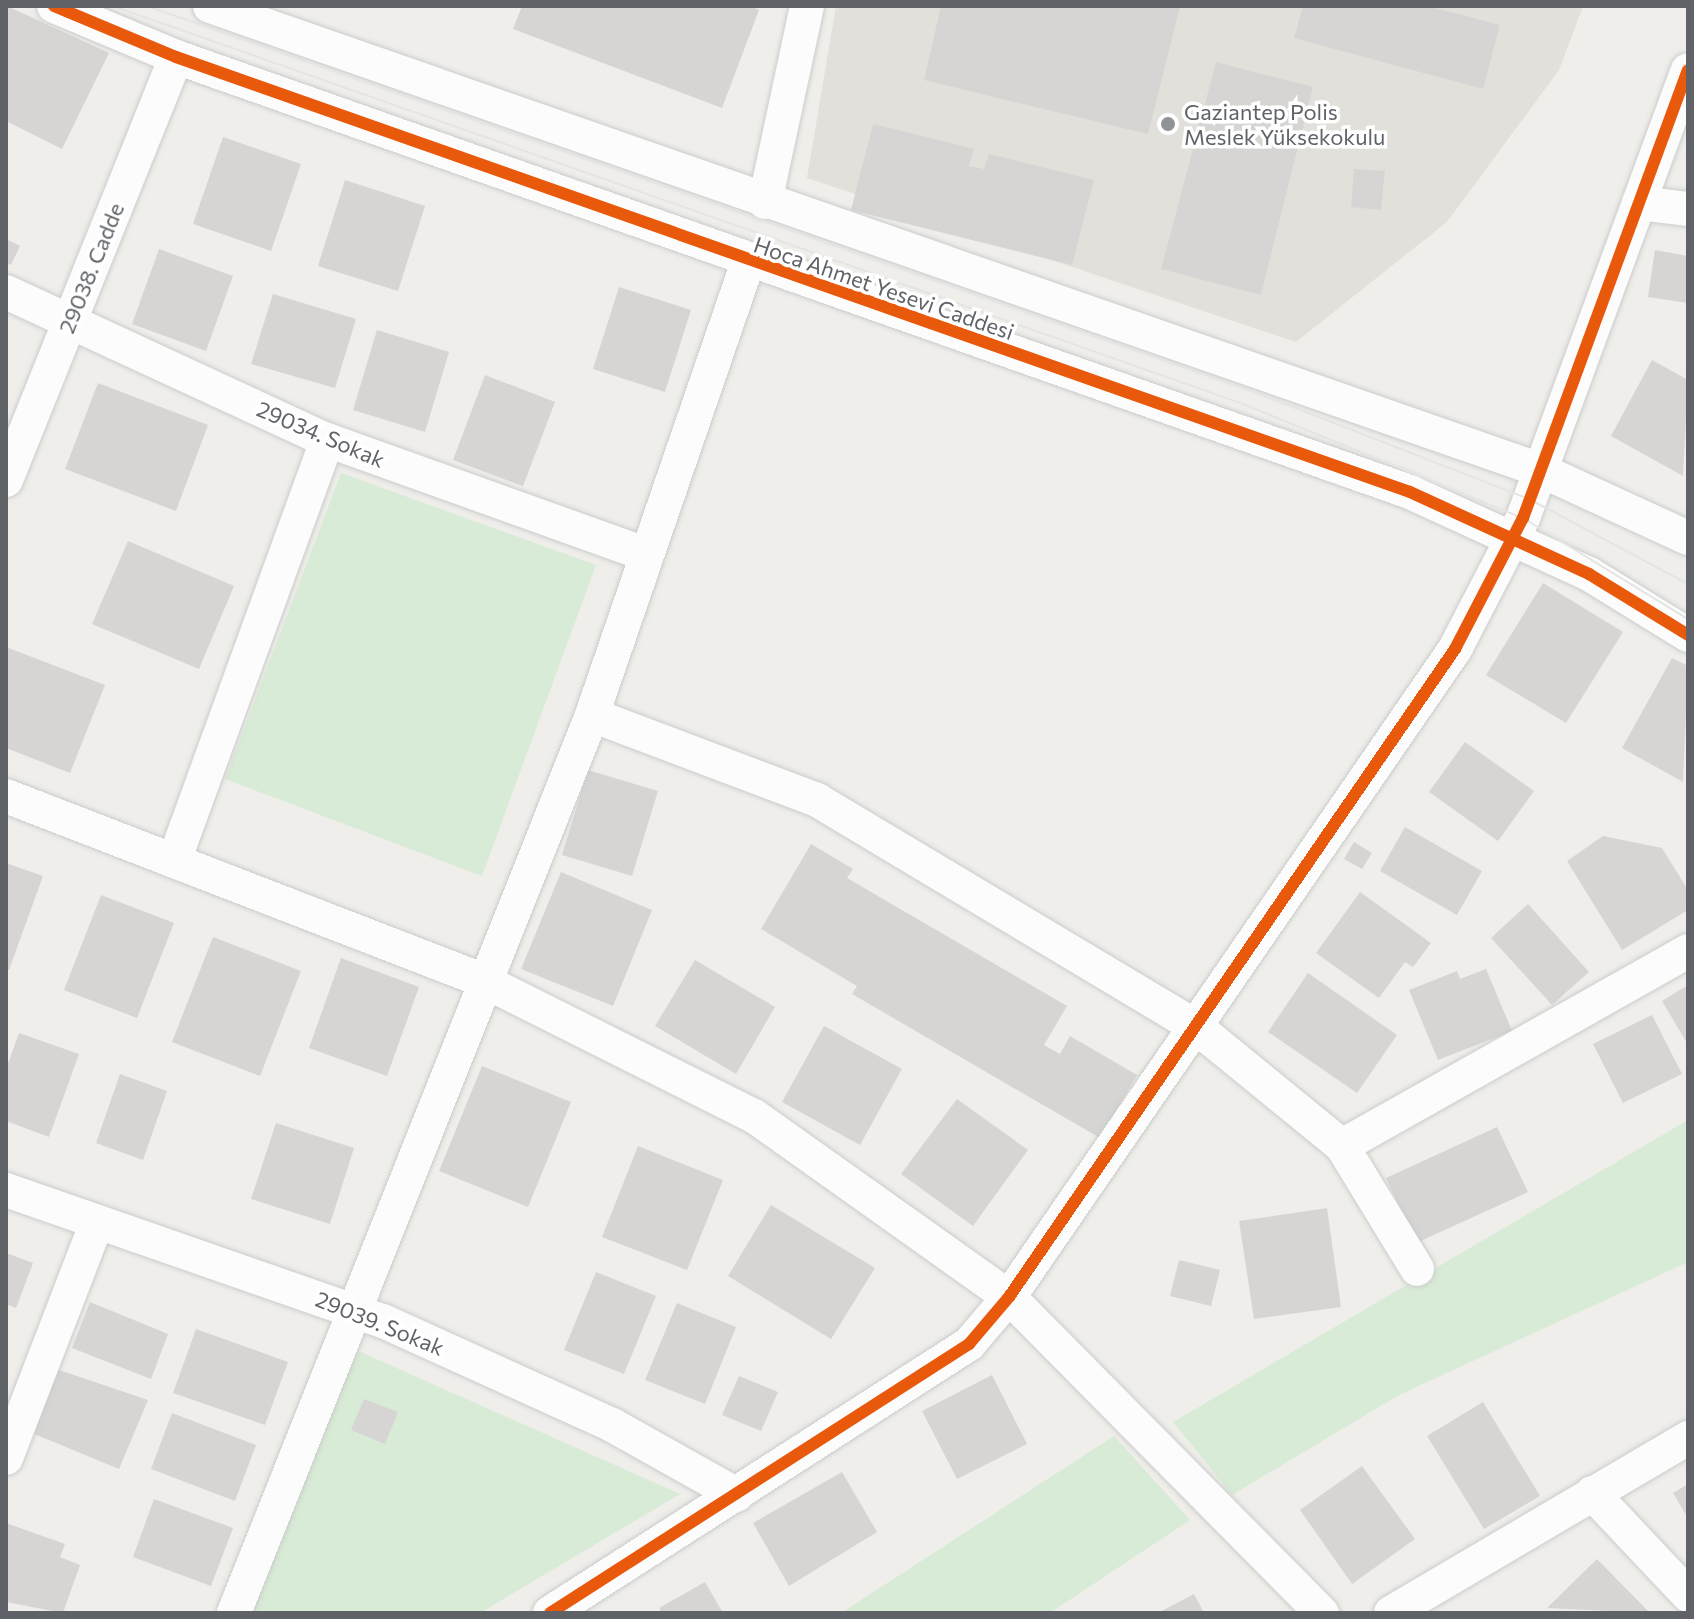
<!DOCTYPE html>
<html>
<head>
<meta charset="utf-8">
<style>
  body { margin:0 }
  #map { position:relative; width:1694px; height:1619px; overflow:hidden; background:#efeeea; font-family:Commissioner,sans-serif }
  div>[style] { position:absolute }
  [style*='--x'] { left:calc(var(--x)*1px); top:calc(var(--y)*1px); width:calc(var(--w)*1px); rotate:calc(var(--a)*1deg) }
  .education>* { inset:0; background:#e2e0da }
  .green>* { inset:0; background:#d8ebd6 }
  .building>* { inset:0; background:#d6d5d3 }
  .roads { filter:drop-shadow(0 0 2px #cbcccc) drop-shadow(0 0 2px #cbcccc) }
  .minor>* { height:34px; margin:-17px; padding:0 17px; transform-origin:17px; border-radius:17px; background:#fdfcfc }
  .tram>* { height:2px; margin:-1px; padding:0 1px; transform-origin:1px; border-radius:1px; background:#e4e4e4 }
  .cycleway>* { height:12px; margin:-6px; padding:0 6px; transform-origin:6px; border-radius:6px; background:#e8590c }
  .dots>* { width:22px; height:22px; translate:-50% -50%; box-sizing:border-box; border:4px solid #fff; border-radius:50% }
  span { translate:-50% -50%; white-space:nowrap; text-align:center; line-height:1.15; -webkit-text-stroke:7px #fff; paint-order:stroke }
  .poi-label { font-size:22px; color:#5f6368 }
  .left { translate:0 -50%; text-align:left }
  .street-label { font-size:22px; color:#5f6368 }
  .frame { position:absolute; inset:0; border:8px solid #5f6368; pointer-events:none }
</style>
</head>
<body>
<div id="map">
  <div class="education">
    <i style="clip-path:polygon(836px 6px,1583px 6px,1559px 70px,1447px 222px,1296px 342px,807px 178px)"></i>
  </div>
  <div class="green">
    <i style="clip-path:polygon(341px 473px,596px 565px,482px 876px,225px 779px)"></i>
    <i style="clip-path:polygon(1688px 1120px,1688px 1262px,1399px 1395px,1232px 1495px,1173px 1422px)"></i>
    <i style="clip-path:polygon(356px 1350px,680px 1494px,480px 1613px,249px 1613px)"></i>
    <i style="clip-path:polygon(1114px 1436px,1190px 1520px,1050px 1613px,841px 1613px)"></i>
  </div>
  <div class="building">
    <i style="clip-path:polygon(7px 6px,109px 53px,62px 149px,6px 121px)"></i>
    <i style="clip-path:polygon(522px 6px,750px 6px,759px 10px,722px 108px,513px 29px)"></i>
    <i style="clip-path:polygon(941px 6px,1180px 6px,1148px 134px,924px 80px)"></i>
    <i style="clip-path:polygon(1303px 6px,1427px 6px,1500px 25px,1483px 89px,1294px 38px)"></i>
    <i style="clip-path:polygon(1216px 62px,1313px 87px,1261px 295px,1161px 269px)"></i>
    <i style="clip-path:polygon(873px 124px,974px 149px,969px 166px,984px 169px,989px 154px,1094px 180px,1072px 265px,851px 210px)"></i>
    <i style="clip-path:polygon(223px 137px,301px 164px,271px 251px,193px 224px)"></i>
    <i style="clip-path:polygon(1354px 169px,1385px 171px,1381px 210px,1351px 207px)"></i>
    <i style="clip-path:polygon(345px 180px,425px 206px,398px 291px,318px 266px)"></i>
    <i style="clip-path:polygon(6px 239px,20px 246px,11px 265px,6px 263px)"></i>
    <i style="clip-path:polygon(159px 249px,233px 276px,206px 351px,132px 324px)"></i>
    <i style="clip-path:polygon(1655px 250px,1688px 256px,1688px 303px,1648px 297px)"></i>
    <i style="clip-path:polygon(619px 287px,691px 310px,665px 392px,593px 369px)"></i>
    <i style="clip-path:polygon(273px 294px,356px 319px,335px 388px,251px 364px)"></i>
    <i style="clip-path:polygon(377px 330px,449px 352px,425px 432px,353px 410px)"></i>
    <i style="clip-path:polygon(1652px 360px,1688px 380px,1683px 476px,1611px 436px)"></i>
    <i style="clip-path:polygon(485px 375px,555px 402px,523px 486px,453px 460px)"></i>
    <i style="clip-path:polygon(98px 383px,208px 425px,176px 511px,65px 469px)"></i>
    <i style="clip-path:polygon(128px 541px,234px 586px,199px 669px,92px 624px)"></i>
    <i style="clip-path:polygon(1543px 583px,1623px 632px,1566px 723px,1486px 675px)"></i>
    <i style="clip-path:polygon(6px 647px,105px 685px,70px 773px,6px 748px)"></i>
    <i style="clip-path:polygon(1672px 658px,1688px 666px,1683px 782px,1622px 748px)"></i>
    <i style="clip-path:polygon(1465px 742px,1534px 791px,1498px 841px,1429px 792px)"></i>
    <i style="clip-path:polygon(588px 770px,658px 791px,632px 876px,562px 855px)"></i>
    <i style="clip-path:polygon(1405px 827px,1482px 871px,1457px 915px,1380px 871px)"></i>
    <i style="clip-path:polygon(1603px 836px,1662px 848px,1688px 890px,1688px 910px,1622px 950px,1567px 861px)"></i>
    <i style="clip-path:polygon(1354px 842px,1372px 853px,1362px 869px,1344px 859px)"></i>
    <i style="clip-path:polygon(811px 844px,853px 869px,847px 878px,1067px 1006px,1044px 1045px,1060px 1054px,1070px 1036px,1137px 1075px,1100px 1138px,852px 994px,857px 986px,761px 929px)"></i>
    <i style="clip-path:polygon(6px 863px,43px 876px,9px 970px,6px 969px)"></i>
    <i style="clip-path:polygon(561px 872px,652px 910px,613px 1006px,521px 969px)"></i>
    <i style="clip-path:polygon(1360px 892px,1431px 943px,1413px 967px,1405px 962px,1379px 998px,1316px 953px)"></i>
    <i style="clip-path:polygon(101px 895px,174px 923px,137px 1018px,64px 990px)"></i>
    <i style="clip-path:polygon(1528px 904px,1589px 972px,1552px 1005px,1491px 938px)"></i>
    <i style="clip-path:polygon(213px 937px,301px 971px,260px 1076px,172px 1042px)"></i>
    <i style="clip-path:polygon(341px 958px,419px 987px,387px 1076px,309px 1048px)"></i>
    <i style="clip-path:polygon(695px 960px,775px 1007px,736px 1074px,655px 1026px)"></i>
    <i style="clip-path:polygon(1486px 969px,1512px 1031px,1438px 1060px,1409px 990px,1457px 971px,1460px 979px)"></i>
    <i style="clip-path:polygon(1308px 973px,1397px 1035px,1357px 1093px,1268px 1032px)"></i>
    <i style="clip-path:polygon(1688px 985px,1688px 1045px,1662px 1001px)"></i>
    <i style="clip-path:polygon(1652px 1015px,1682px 1074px,1623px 1103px,1593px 1044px)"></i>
    <i style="clip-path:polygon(824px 1026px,902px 1069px,860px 1145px,782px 1102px)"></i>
    <i style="clip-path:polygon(19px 1033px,79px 1054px,49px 1137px,6px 1121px,6px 1069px)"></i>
    <i style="clip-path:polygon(482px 1066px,571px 1102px,528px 1207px,439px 1171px)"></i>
    <i style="clip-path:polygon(120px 1074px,167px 1091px,143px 1160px,96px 1143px)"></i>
    <i style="clip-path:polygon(957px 1099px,1028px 1150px,973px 1226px,901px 1174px)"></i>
    <i style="clip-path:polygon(276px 1123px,354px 1148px,330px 1224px,251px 1199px)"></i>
    <i style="clip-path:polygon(1497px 1127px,1528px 1192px,1416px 1243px,1386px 1178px)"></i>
    <i style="clip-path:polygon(638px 1146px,723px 1180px,687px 1270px,602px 1237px)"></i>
    <i style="clip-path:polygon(771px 1205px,875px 1268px,831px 1339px,728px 1276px)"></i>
    <i style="clip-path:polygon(1327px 1208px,1341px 1307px,1254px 1319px,1239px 1221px)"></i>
    <i style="clip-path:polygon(6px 1253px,33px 1263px,16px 1308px,6px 1304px)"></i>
    <i style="clip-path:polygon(1179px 1260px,1220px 1270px,1211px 1306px,1170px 1296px)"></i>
    <i style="clip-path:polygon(596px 1272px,656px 1296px,624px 1374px,564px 1350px)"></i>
    <i style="clip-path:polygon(90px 1302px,168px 1334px,151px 1379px,72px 1348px)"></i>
    <i style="clip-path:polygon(677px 1303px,736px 1327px,705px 1404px,645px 1380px)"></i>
    <i style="clip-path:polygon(196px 1329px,288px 1362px,265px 1425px,173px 1393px)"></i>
    <i style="clip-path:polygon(59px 1370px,148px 1400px,119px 1469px,32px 1433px)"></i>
    <i style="clip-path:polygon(992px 1375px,1027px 1444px,957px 1479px,922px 1411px)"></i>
    <i style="clip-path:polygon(739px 1376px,778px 1392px,761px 1431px,722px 1415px)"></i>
    <i style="clip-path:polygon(364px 1399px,398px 1412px,385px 1444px,351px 1430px)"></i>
    <i style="clip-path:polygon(1483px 1402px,1540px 1496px,1484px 1529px,1427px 1436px)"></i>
    <i style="clip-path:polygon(172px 1413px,256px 1445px,235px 1501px,151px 1469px)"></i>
    <i style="clip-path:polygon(1362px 1466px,1415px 1539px,1352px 1584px,1300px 1510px)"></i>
    <i style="clip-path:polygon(842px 1472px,877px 1532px,789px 1586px,753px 1523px)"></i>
    <i style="clip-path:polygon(1688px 1484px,1688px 1518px,1673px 1493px)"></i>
    <i style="clip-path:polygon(154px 1499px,233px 1528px,211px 1586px,133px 1557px)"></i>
    <i style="clip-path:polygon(6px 1523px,65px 1544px,60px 1557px,80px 1565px,63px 1613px,6px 1602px)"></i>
    <i style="clip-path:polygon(1597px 1559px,1650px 1613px,1547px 1608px)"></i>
    <i style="clip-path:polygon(705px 1582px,723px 1613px,662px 1613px,659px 1608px)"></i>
    <i style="clip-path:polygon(1194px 1594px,1204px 1613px,1158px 1613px)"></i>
  </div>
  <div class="roads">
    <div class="minor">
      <i style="--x:54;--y:6;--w:132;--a:22.7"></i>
      <i style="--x:176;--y:57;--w:1308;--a:19.42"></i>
      <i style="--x:1410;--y:492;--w:197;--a:24.6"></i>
      <i style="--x:1589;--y:574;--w:116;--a:31.6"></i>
      <i style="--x:210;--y:6;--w:1409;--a:19.23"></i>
      <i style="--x:1540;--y:470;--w:163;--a:24.7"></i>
      <i style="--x:765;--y:202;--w:200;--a:-77.9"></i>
      <i style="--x:1639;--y:203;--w:49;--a:7"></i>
      <i style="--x:6;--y:292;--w:353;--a:24.8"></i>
      <i style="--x:327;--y:440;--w:338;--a:19.7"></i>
      <i style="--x:6;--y:480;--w:456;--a:-68.1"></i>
      <i style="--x:592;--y:715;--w:241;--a:20.7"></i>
      <i style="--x:817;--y:800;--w:440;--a:30.9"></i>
      <i style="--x:1195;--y:1026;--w:190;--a:39.2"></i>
      <i style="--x:1342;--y:1146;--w:144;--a:58.6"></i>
      <i style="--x:6;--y:796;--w:510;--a:21.13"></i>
      <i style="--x:482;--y:980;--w:304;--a:26.6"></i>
      <i style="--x:754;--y:1116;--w:313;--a:35.4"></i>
      <i style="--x:1009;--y:1297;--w:445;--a:45.3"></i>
      <i style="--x:174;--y:861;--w:448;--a:-70"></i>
      <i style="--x:1342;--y:1146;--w:397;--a:-29.4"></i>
      <i style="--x:6;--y:1190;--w:399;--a:19.2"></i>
      <i style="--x:383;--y:1321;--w:252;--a:24.4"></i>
      <i style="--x:612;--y:1425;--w:143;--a:29.2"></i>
      <i style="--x:6;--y:1458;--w:253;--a:-68.9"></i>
      <i style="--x:1592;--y:1493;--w:140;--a:46.7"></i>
      <i style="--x:234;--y:1613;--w:967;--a:-68.26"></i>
      <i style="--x:592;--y:715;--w:479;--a:-71"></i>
      <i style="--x:550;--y:1613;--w:498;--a:-32.7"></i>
      <i style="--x:969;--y:1344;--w:62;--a:-49.6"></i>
      <i style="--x:1009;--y:1297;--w:787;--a:-55.46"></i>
      <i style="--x:1455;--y:649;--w:148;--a:-62.6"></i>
      <i style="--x:1523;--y:518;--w:477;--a:-69.8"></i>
      <i style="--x:1391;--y:1613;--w:345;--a:-30.5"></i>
    </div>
  </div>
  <div class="tram">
    <i style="--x:113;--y:6;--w:1198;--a:19.4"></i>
    <i style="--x:1243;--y:404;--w:302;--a:22.2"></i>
    <i style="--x:1523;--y:518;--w:193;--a:31.5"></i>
    <i style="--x:147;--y:6;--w:1170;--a:19.21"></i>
    <i style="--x:1252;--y:391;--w:297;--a:21.3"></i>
    <i style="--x:1529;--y:499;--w:180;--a:28.1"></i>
  </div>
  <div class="cycleway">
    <i style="--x:54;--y:6;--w:132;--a:22.7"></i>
    <i style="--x:176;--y:57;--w:1308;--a:19.42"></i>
    <i style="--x:1410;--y:492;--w:197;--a:24.6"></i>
    <i style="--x:1589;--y:574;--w:116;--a:31.6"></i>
    <i style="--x:550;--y:1613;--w:498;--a:-32.7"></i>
    <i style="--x:969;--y:1344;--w:62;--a:-49.6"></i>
    <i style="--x:1009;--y:1297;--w:787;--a:-55.46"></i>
    <i style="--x:1455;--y:649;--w:148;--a:-62.6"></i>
    <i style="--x:1523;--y:518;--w:477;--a:-69.8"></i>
  </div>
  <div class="dots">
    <i style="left:1168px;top:124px;background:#919496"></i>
  </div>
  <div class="poi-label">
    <span class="left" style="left:1184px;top:124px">Gaziantep Polis<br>Meslek Yüksekokulu</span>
  </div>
  <div class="street-label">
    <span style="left:91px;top:268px;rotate:-68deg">29038. Cadde</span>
    <span style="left:884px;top:288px;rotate:19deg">Hoca Ahmet Yesevi Caddesi</span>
    <span style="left:321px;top:434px;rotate:23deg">29034. Sokak</span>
    <span style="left:380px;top:1323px;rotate:22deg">29039. Sokak</span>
  </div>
  <div class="frame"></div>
</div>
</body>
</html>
